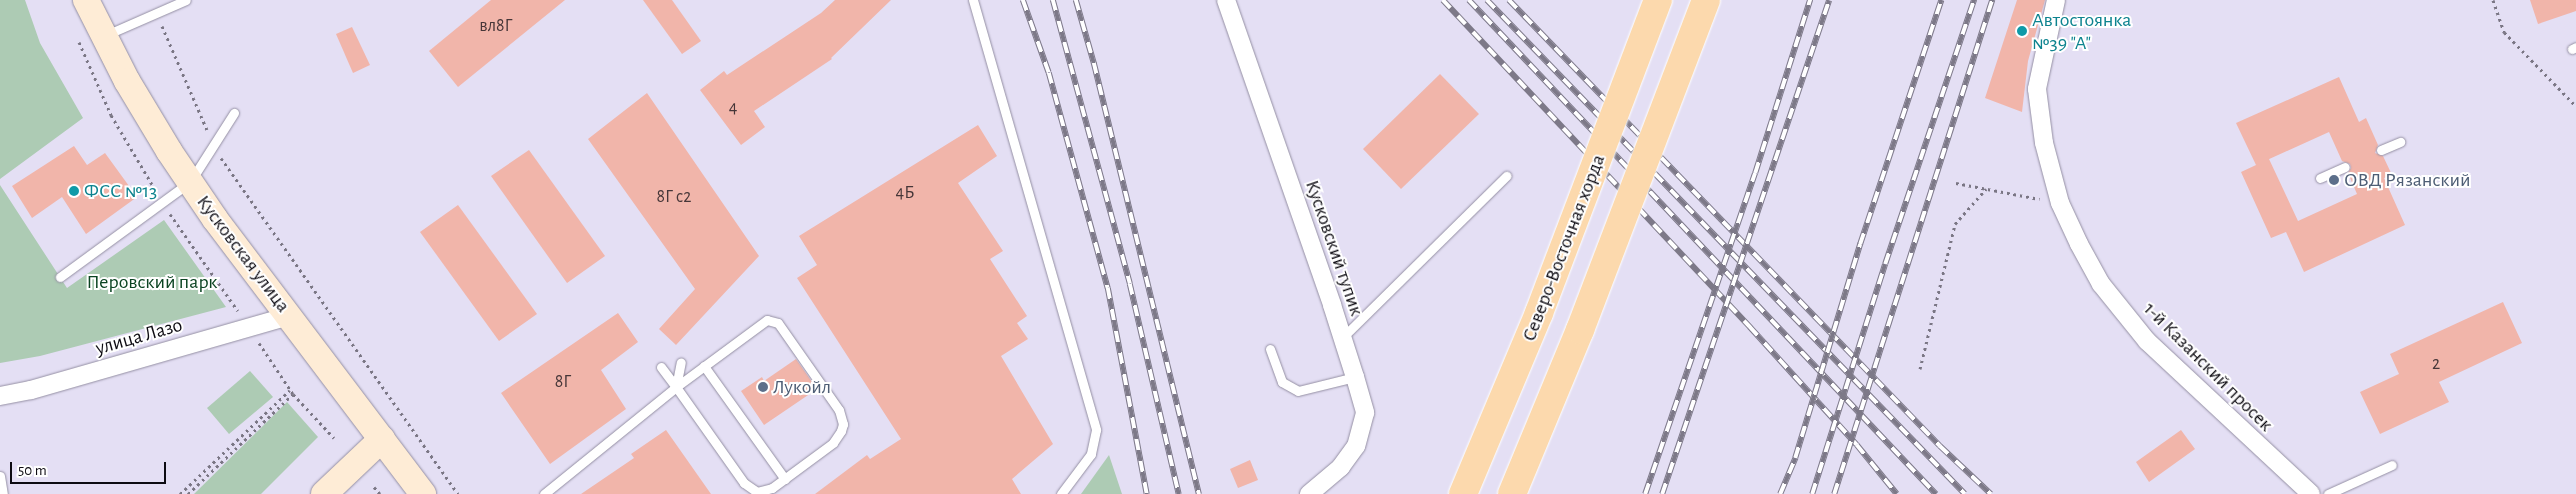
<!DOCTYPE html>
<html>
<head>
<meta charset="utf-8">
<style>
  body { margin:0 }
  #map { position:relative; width:2576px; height:494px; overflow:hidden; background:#e4dff4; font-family:"Alegreya Sans",sans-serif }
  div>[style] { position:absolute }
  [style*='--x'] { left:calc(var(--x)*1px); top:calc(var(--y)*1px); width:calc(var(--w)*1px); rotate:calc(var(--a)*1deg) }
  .green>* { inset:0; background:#adcbb4 }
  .building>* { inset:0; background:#f1b5aa }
  .path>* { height:3px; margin-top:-1.5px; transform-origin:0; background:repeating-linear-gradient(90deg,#7a7684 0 2.5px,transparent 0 6.5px) }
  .roads { filter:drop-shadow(0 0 1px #948fa3) drop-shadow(0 0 1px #948fa3) }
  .lane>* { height:9px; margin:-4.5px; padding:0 4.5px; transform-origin:4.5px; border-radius:4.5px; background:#fff }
  .street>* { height:18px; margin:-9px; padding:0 9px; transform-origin:9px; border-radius:9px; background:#fff }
  .secondary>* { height:26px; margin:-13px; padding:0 13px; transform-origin:13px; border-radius:13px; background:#feecd6 }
  .rail>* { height:5.5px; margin-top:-2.75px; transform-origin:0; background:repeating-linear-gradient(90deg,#fff 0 11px,#7d7988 0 22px); box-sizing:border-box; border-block:1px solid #7d7988 }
  .bridges { filter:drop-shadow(0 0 1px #fff) drop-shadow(0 0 1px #fff) }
  .primary-bridge>* { height:28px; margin:-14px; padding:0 14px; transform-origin:14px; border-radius:14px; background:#fcd9ad }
  .dots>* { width:14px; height:14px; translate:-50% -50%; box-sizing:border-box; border:2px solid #fff; border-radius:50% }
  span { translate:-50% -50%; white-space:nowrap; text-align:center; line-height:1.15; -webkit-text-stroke:4px #fff; paint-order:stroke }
  .number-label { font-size:18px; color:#463638 }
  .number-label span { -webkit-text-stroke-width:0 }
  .culture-label { font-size:20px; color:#0d838f }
  .left { translate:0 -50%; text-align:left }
  .service-label { font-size:20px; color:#4e5e75 }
  .street-label { font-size:20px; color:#0d0b12 }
  .park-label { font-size:20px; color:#0b4422 }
  .scale { position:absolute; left:10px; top:462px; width:156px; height:22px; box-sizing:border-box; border:2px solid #0d0b12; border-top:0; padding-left:6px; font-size:15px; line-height:18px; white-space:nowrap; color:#0d0b12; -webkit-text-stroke:4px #fff; paint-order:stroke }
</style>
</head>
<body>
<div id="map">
  <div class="green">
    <i style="clip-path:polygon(0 0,25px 0,40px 43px,83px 118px,0 179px)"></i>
    <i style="clip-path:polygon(0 185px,67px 288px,164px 220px,226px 307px,40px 356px,0 363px)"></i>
    <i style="clip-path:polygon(250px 371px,273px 397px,229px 434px,207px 408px)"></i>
    <i style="clip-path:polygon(287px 402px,318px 437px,261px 494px,194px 494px)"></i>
    <i style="clip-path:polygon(1109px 455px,1122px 494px,1081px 494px)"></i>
  </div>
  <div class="building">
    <i style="clip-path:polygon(491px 0,565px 0,458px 87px,429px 51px)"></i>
    <i style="clip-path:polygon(643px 0,672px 0,701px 41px,682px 54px)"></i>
    <i style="clip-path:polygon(835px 0,891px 0,831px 58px,832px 59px,754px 111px,765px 127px,741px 145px,700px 90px,724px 71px,727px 75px,821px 13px)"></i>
    <i style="clip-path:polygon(2017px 0,2045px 0,2028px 61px,2022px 112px,1985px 98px)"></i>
    <i style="clip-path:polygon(2530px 0,2576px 0,2576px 11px,2538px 24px)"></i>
    <i style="clip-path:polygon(352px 27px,370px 65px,353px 73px,336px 34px)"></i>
    <i style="clip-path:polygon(1440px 74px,1479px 114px,1401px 189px,1363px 149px)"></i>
    <i style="clip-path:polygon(2339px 77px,2359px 122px,2366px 118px,2378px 145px,2375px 153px,2383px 156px,2392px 175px,2384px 178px,2405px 225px,2304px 272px,2286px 232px,2271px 238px,2241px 172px,2269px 159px,2298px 221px,2357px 194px,2348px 173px,2351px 168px,2350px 164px,2342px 161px,2329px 132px,2256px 165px,2236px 123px)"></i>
    <i style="clip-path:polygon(647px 93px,759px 256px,676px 345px,659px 329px,695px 289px,588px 139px)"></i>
    <i style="clip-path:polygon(978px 125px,997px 156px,958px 183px,1003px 251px,990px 259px,1027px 316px,1017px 323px,1028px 339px,1001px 356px,1053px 444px,1012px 479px,1021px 494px,815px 494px,867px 455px,870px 459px,901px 439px,797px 278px,817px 265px,799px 236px)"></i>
    <i style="clip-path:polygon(74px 146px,87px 165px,105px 153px,137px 197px,86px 234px,62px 197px,32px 218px,12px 186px)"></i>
    <i style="clip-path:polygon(529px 150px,605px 256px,567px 283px,491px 176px)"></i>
    <i style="clip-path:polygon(458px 205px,537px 314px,499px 341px,420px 232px)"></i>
    <i style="clip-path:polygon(2503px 302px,2522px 343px,2439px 382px,2449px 402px,2380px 434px,2360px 392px,2399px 374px,2390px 354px)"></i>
    <i style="clip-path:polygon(618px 313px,638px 342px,601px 370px,626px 409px,550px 464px,501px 393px)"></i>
    <i style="clip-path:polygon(796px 359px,817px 389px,764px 425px,741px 391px,762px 377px,764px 381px)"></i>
    <i style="clip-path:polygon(666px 430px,711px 494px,581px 494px,634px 458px,631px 454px)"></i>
    <i style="clip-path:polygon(2181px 430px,2195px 449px,2149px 482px,2136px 462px)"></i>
    <i style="clip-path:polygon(1250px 460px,1258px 480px,1238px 488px,1230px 469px)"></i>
  </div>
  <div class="path">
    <i style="--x:2493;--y:0;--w:34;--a:71"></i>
    <i style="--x:2504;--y:32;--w:103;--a:45.8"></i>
    <i style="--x:162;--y:26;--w:113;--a:66.6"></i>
    <i style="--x:79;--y:42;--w:80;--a:66.3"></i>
    <i style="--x:111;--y:115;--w:88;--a:59.4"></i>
    <i style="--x:221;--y:158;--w:411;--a:54.8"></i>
    <i style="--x:1956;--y:183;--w:85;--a:10.9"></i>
    <i style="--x:170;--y:214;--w:118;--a:55"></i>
    <i style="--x:259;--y:343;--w:61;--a:56.3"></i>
    <i style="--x:293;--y:394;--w:60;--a:47"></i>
    <i style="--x:1920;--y:369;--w:149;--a:-76.4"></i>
    <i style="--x:1955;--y:224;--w:47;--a:-48.5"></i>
    <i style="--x:374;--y:487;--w:9;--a:49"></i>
    <i style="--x:180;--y:494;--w:151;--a:-43.4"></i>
    <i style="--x:188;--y:494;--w:145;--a:-43.6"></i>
  </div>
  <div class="roads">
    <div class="lane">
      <i style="--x:973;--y:0;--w:447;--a:74"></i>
      <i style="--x:1096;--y:430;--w:25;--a:102"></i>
      <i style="--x:1091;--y:454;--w:50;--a:126.9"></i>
      <i style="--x:106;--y:35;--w:87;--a:-23.6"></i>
      <i style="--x:2572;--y:49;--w:4;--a:-27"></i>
      <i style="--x:2381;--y:150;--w:21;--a:-23"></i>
      <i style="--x:2320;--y:178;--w:27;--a:-24"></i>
      <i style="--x:60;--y:277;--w:161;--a:-36.2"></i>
      <i style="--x:190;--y:182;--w:82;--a:-57.5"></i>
      <i style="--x:1342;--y:338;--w:231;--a:-44.6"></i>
      <i style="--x:1270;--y:349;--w:35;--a:70"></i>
      <i style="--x:1282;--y:382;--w:18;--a:29"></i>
      <i style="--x:1298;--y:391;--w:59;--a:-13.8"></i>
      <i style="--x:704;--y:366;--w:139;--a:54.4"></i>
      <i style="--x:676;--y:387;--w:25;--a:-79"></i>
      <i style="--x:0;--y:476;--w:18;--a:81"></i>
      <i style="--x:544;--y:494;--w:170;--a:-39"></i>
      <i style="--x:676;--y:387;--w:113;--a:-36.4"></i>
      <i style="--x:767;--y:320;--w:11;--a:15"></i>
      <i style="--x:778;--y:323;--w:106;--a:55"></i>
      <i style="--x:839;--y:410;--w:15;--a:74"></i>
      <i style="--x:843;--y:424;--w:7;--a:106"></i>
      <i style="--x:841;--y:431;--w:14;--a:124"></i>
      <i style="--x:833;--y:443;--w:76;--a:143.6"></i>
      <i style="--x:772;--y:488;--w:16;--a:165"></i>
      <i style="--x:757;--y:492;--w:16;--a:-145"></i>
      <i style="--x:744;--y:483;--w:118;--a:-125.3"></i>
      <i style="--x:676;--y:387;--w:25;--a:-127"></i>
      <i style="--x:2328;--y:494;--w:70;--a:-24.4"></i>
    </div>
    <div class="street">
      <i style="--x:1226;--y:0;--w:323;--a:70.8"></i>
      <i style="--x:1332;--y:305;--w:76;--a:72.3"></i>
      <i style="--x:1355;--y:377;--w:37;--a:74"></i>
      <i style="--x:1365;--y:413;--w:34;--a:105"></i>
      <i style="--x:1356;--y:446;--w:26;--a:126"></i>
      <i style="--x:1341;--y:467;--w:42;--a:139.8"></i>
      <i style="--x:2056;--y:0;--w:91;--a:102.1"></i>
      <i style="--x:2037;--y:89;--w:54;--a:82.6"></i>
      <i style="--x:2044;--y:143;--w:62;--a:75.1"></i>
      <i style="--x:2060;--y:203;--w:45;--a:65.1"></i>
      <i style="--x:2079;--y:244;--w:46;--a:61.2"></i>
      <i style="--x:2101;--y:284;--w:73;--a:51.1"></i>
      <i style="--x:2147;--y:341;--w:224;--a:43"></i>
      <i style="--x:0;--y:396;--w:32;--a:-11"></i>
      <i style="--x:31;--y:390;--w:268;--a:-16"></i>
    </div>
    <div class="secondary">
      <i style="--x:86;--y:0;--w:91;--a:63.2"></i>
      <i style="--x:127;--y:81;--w:82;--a:59"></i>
      <i style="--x:169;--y:151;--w:82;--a:55.9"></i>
      <i style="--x:215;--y:219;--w:345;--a:52.9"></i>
      <i style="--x:324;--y:494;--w:80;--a:-43.5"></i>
    </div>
  </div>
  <div class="rail">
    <i style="--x:1023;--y:0;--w:77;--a:70.4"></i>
    <i style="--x:1049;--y:73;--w:223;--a:74.7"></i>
    <i style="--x:1108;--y:288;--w:210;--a:79.3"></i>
    <i style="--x:1053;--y:0;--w:294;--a:74.8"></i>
    <i style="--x:1130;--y:284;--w:216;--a:76.9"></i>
    <i style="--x:1076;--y:0;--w:66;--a:74.1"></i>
    <i style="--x:1094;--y:63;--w:444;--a:76.3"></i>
    <i style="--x:1443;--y:0;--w:449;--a:46.8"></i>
    <i style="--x:1750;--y:327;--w:159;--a:47.8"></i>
    <i style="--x:1857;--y:445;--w:63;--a:50.8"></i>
    <i style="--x:1469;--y:0;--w:680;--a:46.61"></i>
    <i style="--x:1487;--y:0;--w:687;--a:45.94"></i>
    <i style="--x:1509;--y:0;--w:620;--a:45.98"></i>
    <i style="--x:1940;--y:446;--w:70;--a:43.3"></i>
    <i style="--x:1645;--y:494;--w:339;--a:-71.1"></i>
    <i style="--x:1755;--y:173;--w:182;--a:-72.4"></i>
    <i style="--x:1662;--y:494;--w:521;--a:-71.32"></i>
    <i style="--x:1780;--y:494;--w:39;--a:-67"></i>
    <i style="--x:1795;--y:458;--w:224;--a:-73.1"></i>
    <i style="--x:1860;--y:244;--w:257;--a:-71.6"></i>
    <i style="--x:1812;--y:494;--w:241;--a:-72.4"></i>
    <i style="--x:1885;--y:264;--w:279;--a:-71.4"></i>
    <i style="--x:1834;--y:494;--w:519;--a:-72.26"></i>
  </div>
  <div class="bridges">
    <div class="primary-bridge">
      <i style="--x:1463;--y:494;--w:196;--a:-67.2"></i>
      <i style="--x:1539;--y:313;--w:335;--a:-69.2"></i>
      <i style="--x:1512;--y:494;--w:178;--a:-67.5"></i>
      <i style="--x:1580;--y:330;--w:353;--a:-69.1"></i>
    </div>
  </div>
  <div class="dots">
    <i style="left:2022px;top:31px;background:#0f9aa8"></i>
    <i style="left:2334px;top:180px;background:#5c6f8a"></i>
    <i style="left:74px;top:191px;background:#0f9aa8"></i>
    <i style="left:763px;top:387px;background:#5c6f8a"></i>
  </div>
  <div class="number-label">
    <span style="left:496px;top:26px">вл8Г</span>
    <span style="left:733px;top:108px">4</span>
    <span style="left:905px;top:193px">4Б</span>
    <span style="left:674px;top:197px">8Г с2</span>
    <span style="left:2436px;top:364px">2</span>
    <span style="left:563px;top:382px">8Г</span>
  </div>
  <div class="culture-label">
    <span class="left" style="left:2032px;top:32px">Автостоянка<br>№39 "А"</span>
    <span class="left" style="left:84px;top:191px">ФСС №13</span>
  </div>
  <div class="service-label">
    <span class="left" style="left:2344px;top:180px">ОВД Рязанский</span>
    <span class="left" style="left:773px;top:387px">Лукойл</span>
  </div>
  <div class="street-label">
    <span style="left:1334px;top:248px;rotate:71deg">Кусковский тупик</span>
    <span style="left:1564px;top:248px;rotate:-69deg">Северо-Восточная хорда</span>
    <span style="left:243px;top:254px;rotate:53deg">Кусковская улица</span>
    <span style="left:139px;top:337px;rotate:-16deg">улица Лазо</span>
    <span style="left:2208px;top:367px;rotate:45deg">1-й Казанский просек</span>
  </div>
  <div class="park-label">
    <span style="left:152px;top:282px">Перовский парк</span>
  </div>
  <div class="scale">50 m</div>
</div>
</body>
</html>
